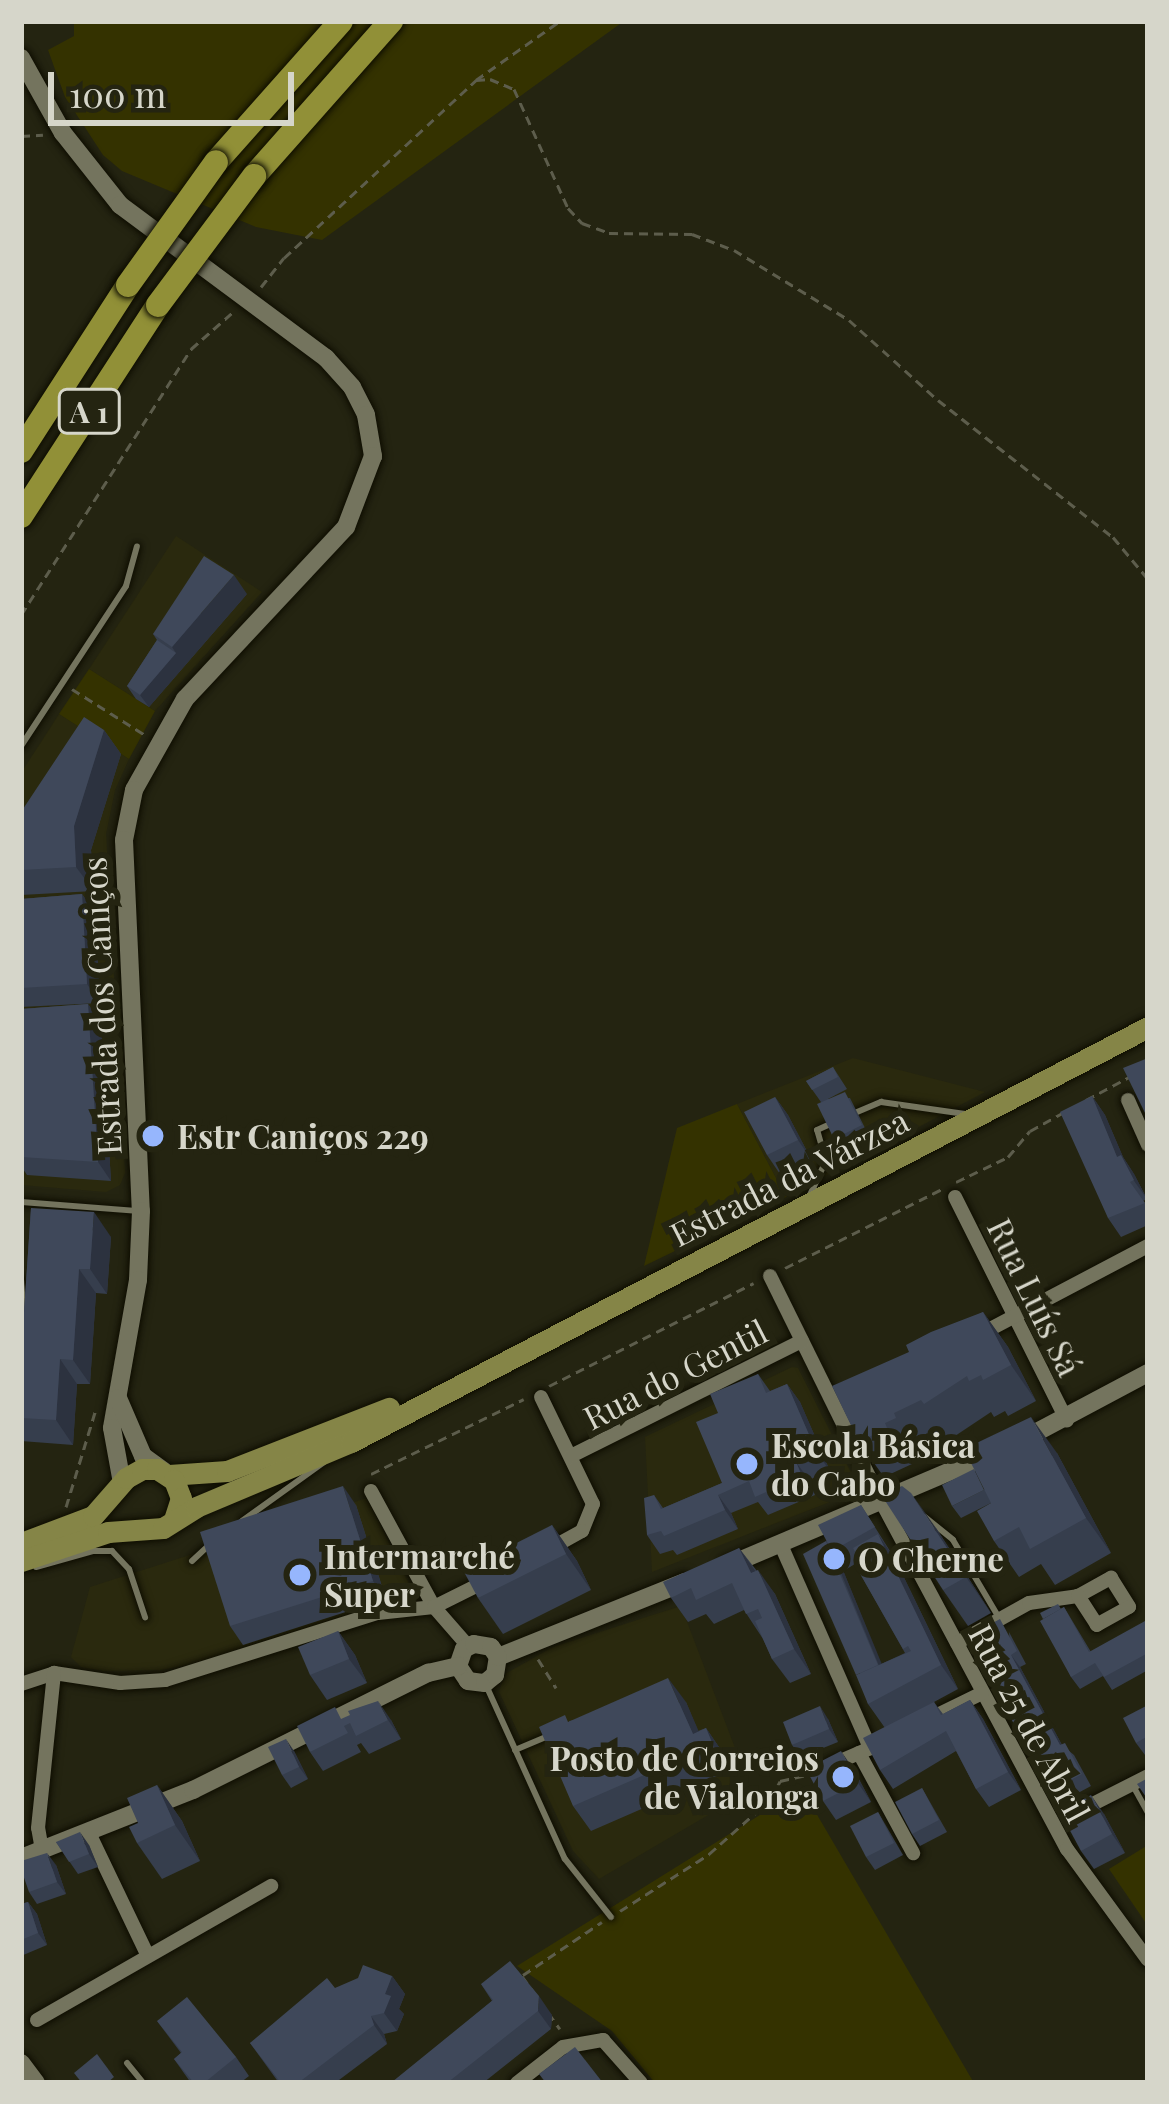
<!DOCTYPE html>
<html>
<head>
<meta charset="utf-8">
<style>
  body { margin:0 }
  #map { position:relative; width:1169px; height:2104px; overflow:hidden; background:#242411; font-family:"Playfair Display",serif }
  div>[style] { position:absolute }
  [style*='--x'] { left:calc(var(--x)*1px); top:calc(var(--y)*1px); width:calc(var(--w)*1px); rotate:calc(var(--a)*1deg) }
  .built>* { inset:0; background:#2a290e }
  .green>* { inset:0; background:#343200 }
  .path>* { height:3px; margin-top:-1.5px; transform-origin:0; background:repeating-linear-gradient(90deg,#5d5d4c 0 9px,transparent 0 15px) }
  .roads { filter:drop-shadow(0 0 3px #0e0d00) drop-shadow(0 0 3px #0e0d00) }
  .lane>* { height:6px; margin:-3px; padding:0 3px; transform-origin:3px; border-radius:3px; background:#74745e }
  .street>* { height:14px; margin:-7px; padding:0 7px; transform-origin:7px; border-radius:7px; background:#74745e }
  .secondary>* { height:18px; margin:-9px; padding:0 9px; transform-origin:9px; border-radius:9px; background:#74745e }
  .primary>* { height:21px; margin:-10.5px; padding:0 10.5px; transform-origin:10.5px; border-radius:10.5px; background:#858547 }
  .highway>* { height:24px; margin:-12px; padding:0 12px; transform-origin:12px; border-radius:12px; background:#919037 }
  .bridges { filter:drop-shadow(0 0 3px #0e0d00) drop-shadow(0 0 3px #0e0d00) }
  .highway-bridge>* { height:24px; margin:-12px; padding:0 12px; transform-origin:12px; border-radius:12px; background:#919037 }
  .wall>* { inset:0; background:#363e4d }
  .shaded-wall>* { inset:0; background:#2c323f }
  .building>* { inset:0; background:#3f485a }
  .dots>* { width:33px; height:33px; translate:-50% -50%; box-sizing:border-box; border:6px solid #242411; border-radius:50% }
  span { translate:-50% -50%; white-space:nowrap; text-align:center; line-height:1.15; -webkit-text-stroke:12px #242411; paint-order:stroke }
  .shield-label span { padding:3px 9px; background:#242411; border:3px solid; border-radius:9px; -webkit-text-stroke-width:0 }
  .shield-label { font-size:30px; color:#d6d6ca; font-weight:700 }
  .street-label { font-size:33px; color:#d6d6ca }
  .poi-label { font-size:33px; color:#d6d6ca; font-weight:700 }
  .left { translate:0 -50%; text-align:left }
  .right { translate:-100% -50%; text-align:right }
  .frame { position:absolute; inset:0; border:24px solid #d6d6ca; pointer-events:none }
  .scale { position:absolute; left:48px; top:72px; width:246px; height:54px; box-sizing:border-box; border:6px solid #d6d6ca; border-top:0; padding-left:15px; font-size:36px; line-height:42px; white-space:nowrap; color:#d6d6ca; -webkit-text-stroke:9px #242411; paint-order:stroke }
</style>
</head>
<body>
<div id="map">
  <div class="built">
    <i style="clip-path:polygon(176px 536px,262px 592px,155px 711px,89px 669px)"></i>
    <i style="clip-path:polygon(59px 714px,129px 759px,115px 790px,106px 834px,125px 1173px,120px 1185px,106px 1192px,21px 1185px,21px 773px)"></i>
    <i style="clip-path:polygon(853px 1058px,985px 1092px,786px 1197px,737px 1104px)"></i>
    <i style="clip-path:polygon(792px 1367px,798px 1368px,860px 1490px,652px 1572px,645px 1437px)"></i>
    <i style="clip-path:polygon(367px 1498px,414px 1594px,199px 1663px,160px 1670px,104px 1671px,81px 1667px,71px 1657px,90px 1587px)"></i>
    <i style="clip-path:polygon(681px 1606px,751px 1790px,599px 1879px,573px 1851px,499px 1692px,505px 1674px,553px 1647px)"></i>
  </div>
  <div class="green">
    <i style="clip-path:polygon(74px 21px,624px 21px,322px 240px,256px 227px,122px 171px,103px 155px,65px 97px,48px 50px,74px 36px)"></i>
    <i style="clip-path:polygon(89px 669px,155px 711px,129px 759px,59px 714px)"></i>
    <i style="clip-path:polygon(737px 1104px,786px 1197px,644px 1266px,677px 1128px)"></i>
    <i style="clip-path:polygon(802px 1789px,974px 2083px,655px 2083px,612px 2031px,517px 1966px)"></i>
    <i style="clip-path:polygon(1148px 1845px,1148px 1926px,1109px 1869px)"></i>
  </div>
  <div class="path">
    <i style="--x:476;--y:80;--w:14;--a:-4"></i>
    <i style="--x:490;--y:79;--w:26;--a:23"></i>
    <i style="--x:514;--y:89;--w:131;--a:65.6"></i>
    <i style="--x:568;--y:208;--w:21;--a:47"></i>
    <i style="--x:582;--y:223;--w:29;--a:20"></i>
    <i style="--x:609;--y:233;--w:83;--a:0.7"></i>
    <i style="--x:692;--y:234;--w:45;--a:20.9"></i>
    <i style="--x:734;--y:250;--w:135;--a:31.3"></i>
    <i style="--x:849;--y:320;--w:120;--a:42"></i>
    <i style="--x:938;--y:400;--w:222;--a:38.1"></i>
    <i style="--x:1113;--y:537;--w:55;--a:50.2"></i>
    <i style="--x:21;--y:136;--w:22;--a:-3"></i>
    <i style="--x:261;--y:287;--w:37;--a:-52"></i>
    <i style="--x:284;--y:258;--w:262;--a:-42.8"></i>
    <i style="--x:476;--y:80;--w:103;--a:-35.1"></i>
    <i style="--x:21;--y:615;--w:316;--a:-57.4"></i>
    <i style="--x:191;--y:349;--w:55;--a:-41.3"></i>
    <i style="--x:72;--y:689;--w:86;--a:32.2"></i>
    <i style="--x:1086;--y:1100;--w:51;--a:-28.1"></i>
    <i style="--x:956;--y:1182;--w:58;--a:-25.7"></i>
    <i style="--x:1008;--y:1157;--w:34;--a:-50"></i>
    <i style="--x:1030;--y:1131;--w:37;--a:-29"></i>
    <i style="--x:785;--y:1268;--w:176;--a:-26.7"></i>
    <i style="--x:549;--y:1386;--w:229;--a:-26.7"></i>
    <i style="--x:371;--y:1474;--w:170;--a:-26.1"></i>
    <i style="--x:66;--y:1507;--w:102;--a:-73"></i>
    <i style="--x:538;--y:1659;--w:34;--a:58"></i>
    <i style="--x:620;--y:1911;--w:106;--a:-32.6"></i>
    <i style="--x:709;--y:1854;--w:83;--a:-41.6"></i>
    <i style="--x:771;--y:1799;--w:20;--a:-63"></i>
    <i style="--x:780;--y:1781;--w:28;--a:-13"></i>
    <i style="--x:523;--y:1975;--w:95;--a:-33.9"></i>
    <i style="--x:522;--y:1976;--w:65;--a:54.4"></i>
  </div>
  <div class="roads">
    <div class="lane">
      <i style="--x:21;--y:746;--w:191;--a:-56.7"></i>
      <i style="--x:126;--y:586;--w:41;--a:-74.6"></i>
      <i style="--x:850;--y:1115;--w:34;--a:-23"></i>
      <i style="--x:881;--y:1102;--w:85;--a:8.1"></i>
      <i style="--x:809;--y:1197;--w:40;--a:-65"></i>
      <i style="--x:826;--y:1161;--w:32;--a:-106"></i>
      <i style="--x:817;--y:1130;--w:17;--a:-24"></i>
      <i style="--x:21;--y:1202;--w:116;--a:4.4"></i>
      <i style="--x:21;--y:1279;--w:40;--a:85.7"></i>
      <i style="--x:925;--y:1517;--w:36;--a:39"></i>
      <i style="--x:953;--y:1540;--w:88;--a:59.4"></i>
      <i style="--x:242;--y:1521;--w:101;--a:-35.7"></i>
      <i style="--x:192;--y:1561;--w:21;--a:-43"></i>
      <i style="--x:36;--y:1567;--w:59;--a:-15.7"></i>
      <i style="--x:93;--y:1551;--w:19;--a:0"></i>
      <i style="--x:112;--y:1551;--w:25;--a:47"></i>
      <i style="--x:129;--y:1569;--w:51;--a:71.6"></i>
      <i style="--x:485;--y:1683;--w:193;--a:65.6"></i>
      <i style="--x:565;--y:1859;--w:74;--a:51.6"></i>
      <i style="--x:515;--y:1750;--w:38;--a:-23"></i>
      <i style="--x:1132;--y:1784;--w:33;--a:61"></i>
      <i style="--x:127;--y:2063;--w:26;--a:51"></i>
    </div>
    <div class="street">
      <i style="--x:1128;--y:1100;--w:49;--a:66"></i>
      <i style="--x:955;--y:1197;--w:250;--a:63.4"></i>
      <i style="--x:770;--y:1276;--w:251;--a:63.7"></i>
      <i style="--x:881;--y:1501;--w:395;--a:61.9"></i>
      <i style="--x:1067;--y:1849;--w:137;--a:53.9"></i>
      <i style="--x:977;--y:1336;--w:193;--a:-27.8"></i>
      <i style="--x:541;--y:1397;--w:119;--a:64.1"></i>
      <i style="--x:593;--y:1504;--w:29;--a:112"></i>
      <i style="--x:582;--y:1531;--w:35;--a:151"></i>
      <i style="--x:571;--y:1456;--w:258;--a:-26.5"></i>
      <i style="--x:371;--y:1491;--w:132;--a:61.5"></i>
      <i style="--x:434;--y:1607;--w:52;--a:48.9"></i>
      <i style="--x:781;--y:1545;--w:222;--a:66.3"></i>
      <i style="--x:957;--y:1643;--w:82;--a:-29.1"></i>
      <i style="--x:1029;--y:1603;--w:49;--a:-8.1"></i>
      <i style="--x:1078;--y:1596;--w:38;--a:-29"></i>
      <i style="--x:1111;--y:1578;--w:34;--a:58"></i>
      <i style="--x:1129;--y:1607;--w:37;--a:151"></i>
      <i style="--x:1097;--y:1625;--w:35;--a:-123"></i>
      <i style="--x:21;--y:1684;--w:35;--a:-18"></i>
      <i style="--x:54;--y:1673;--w:67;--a:8.6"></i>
      <i style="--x:120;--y:1683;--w:45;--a:-3.8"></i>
      <i style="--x:165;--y:1680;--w:223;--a:-17.5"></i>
      <i style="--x:378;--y:1613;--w:56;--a:-6.1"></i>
      <i style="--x:434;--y:1607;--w:60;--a:-26.6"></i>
      <i style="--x:927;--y:1720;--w:61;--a:-26.1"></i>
      <i style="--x:859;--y:1753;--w:114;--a:61.6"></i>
      <i style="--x:829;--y:1766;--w:50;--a:-23.5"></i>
      <i style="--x:1083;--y:1809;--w:73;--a:-26.9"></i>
      <i style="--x:89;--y:1833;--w:136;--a:64.4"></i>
      <i style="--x:42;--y:1850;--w:22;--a:-100"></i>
      <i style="--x:38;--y:1828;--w:156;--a:-84.1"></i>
      <i style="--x:37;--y:2020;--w:270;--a:-29.8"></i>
      <i style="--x:517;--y:2083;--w:58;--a:-38"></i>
      <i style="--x:563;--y:2047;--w:41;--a:-9.9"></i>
      <i style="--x:603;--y:2040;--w:57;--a:48.5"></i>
    </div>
    <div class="secondary">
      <i style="--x:21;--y:58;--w:86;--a:60.8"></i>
      <i style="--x:63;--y:133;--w:92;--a:51.6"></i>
      <i style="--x:120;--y:205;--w:257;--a:36.6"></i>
      <i style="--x:326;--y:358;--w:39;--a:48"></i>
      <i style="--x:352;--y:387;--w:31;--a:63"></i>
      <i style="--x:366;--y:415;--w:42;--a:80.3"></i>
      <i style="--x:373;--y:456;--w:76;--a:110.8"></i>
      <i style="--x:346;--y:527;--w:236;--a:133.1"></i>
      <i style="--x:185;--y:699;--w:104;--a:119.3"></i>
      <i style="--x:134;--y:790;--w:51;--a:101.3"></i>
      <i style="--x:124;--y:840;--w:371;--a:87.4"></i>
      <i style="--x:141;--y:1211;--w:69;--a:92.5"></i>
      <i style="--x:138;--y:1280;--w:150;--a:100"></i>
      <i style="--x:112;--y:1428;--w:56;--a:79.7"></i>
      <i style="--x:118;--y:1398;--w:63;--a:66.7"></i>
      <i style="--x:143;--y:1456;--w:26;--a:36"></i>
      <i style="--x:1020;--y:1441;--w:145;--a:-28"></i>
      <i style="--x:727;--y:1566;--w:285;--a:-23"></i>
      <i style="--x:498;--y:1657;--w:201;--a:-21.9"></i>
      <i style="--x:458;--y:1666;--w:18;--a:56"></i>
      <i style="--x:468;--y:1681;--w:17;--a:7"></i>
      <i style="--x:485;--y:1683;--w:13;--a:-39"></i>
      <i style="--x:495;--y:1675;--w:18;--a:-81"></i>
      <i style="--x:458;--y:1666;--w:18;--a:-71"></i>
      <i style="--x:464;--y:1649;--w:11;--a:-27"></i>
      <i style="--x:474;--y:1644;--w:17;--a:10"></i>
      <i style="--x:491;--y:1647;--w:12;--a:55"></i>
      <i style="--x:21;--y:1858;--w:185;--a:-21.6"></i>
      <i style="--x:193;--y:1790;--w:263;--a:-26.5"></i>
      <i style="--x:428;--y:1673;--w:31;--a:-13"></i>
      <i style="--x:21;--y:2063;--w:25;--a:53"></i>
    </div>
    <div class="primary">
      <i style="--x:169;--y:1475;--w:58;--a:-3.9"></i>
      <i style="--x:227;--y:1471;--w:174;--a:-21.3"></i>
      <i style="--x:21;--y:1543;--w:77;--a:-20.6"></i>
      <i style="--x:93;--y:1516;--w:50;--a:-49"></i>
      <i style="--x:126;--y:1478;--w:18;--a:-29"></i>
      <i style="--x:142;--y:1469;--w:15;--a:0"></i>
      <i style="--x:157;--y:1469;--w:20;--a:33"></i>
      <i style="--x:174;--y:1480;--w:19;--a:69"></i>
      <i style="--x:181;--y:1498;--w:22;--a:108"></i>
      <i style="--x:21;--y:1561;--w:92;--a:-18.4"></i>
      <i style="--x:108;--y:1532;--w:55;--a:-4.2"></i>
      <i style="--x:163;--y:1528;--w:39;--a:-32"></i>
      <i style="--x:196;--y:1507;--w:168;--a:-22.8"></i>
      <i style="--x:351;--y:1442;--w:899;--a:-27.51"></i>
    </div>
    <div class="highway">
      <i style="--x:216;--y:162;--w:188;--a:-48.4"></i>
      <i style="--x:254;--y:176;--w:207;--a:-48.5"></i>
      <i style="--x:21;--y:451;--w:197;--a:-57.2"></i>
      <i style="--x:21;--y:516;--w:252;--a:-57"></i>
    </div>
  </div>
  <div class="bridges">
    <div class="highway-bridge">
      <i style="--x:128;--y:285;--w:151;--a:-54.4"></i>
      <i style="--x:158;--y:305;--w:161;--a:-53.3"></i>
    </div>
  </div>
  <div class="wall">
    <i style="clip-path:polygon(247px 594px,149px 707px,136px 699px,127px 686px,157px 640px,153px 634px)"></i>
    <i style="clip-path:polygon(104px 730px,121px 754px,91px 850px,94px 891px,21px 895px,21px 812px)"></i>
    <i style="clip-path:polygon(82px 894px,95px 913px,100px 1003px,21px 1007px,21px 899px)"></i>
    <i style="clip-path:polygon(88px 1004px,101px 1023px,111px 1181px,27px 1175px,21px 1166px,21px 1009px)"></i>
    <i style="clip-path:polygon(833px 1067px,847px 1089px,828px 1099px,850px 1098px,867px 1132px,839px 1145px,834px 1139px,821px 1102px,806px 1081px)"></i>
    <i style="clip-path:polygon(1092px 1096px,1105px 1115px,1123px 1157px,1134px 1174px,1147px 1199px,1143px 1201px,1148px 1207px,1148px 1225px,1121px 1237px,1108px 1218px)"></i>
    <i style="clip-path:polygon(775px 1097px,788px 1115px,811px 1159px,780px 1174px,767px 1155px)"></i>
    <i style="clip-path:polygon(31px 1208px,111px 1237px,107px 1294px,96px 1293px,90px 1384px,77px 1384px,73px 1445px,21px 1441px,21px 1357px)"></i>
    <i style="clip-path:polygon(983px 1312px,1008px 1347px,1036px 1401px,1008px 1416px,1005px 1411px,994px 1417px,991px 1412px,949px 1440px,946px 1436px,919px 1449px,921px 1453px,910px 1459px,912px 1464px,884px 1477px,859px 1442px,909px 1352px)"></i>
    <i style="clip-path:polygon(758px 1374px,770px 1391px,787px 1384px,800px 1402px,830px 1471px,809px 1480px,815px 1495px,768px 1515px,758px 1502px,731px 1513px,738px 1529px,677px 1555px,673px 1550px,660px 1554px,647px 1535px,654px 1495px,663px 1508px,722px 1483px,718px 1413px)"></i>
    <i style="clip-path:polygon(1057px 1453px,1111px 1553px,1055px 1585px,1041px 1564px,1019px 1577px,994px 1541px,991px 1503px,961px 1518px,952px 1506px)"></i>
    <i style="clip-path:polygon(356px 1505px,386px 1599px,243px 1645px,230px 1626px)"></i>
    <i style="clip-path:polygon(evenodd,861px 1505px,895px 1559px,958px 1689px,934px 1702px,943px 1714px,970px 1700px,983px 1719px,1021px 1790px,989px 1807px,976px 1789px,956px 1751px,893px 1789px,880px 1770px,885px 1728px,868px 1704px,826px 1541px,861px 1505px,860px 1561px,863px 1567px,858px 1570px,905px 1653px,881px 1664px,840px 1563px,845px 1570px,860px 1561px)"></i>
    <i style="clip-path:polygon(552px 1525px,577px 1561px,591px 1590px,503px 1634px,478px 1598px)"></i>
    <i style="clip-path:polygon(936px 1528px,991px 1613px,968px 1626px,943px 1590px)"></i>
    <i style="clip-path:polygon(739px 1548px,775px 1594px,811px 1674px,790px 1683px,772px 1659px,763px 1639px,744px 1610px,714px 1624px,706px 1614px,688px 1622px,671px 1598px)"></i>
    <i style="clip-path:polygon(1064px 1607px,1091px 1652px,1148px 1626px,1148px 1670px,1112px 1690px,1103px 1676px,1080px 1689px,1071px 1677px,1043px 1619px)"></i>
    <i style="clip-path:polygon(338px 1631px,355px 1655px,367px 1683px,327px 1700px,310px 1675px)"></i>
    <i style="clip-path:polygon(1009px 1632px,1026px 1664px,1020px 1667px,1062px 1745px,1074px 1755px,1091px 1786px,1063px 1801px,1017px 1731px)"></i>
    <i style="clip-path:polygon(686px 1702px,698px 1731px,706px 1728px,723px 1753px,731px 1770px,591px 1831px,573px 1806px,569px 1721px)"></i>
    <i style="clip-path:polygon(1148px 1705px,1148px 1753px,1145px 1755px,1136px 1743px)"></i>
    <i style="clip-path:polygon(343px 1719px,391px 1720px,401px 1739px,369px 1754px,361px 1743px,357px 1745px,361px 1752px,323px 1771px,310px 1752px)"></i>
    <i style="clip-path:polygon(828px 1719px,838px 1742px,801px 1757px,792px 1745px)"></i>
    <i style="clip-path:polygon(294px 1751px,308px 1779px,291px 1788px,282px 1775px)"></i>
    <i style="clip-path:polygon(854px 1770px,871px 1802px,836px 1820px,823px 1801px)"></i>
    <i style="clip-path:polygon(157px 1785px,182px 1821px,200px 1861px,162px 1879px,137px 1843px,138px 1823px)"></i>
    <i style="clip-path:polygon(922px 1788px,947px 1832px,920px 1846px,912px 1834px)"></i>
    <i style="clip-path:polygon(878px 1812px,903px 1855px,875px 1870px,866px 1857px)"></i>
    <i style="clip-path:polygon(1104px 1814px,1125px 1853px,1094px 1869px,1081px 1851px)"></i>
    <i style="clip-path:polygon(56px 1842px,89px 1845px,98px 1867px,78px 1874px)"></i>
    <i style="clip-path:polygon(56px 1865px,66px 1894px,37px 1904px,29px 1892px)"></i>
    <i style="clip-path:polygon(28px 1902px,37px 1914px,47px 1945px,21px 1956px,21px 1904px)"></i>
    <i style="clip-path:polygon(392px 1976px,405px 1994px,399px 2009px,404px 2014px,397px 2031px,384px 2034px,387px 2044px,335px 2083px,279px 2083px,250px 2043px,335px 1988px)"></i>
    <i style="clip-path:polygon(481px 1984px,552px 2015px,551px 2029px,483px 2083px,393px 2083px,492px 2001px)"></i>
    <i style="clip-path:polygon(157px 2021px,236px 2057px,249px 2076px,240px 2083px,191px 2083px,174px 2059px,181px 2053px)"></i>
  </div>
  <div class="shaded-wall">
    <i style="clip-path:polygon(234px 575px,247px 594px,149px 707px,140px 695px,176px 653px,172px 647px)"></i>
    <i style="clip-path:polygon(104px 730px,121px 754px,91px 850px,94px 891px,76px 867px,74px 826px)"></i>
    <i style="clip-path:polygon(82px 894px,95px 913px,100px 1003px,87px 984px)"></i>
    <i style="clip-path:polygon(88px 1004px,101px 1023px,111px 1181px,98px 1162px)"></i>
    <i style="clip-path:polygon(1092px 1096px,1105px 1115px,1123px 1157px,1134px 1174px,1147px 1199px,1117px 1157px)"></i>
    <i style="clip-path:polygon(775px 1097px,788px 1115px,811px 1159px,798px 1140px)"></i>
    <i style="clip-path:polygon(94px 1212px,111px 1237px,107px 1294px,90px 1269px)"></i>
    <i style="clip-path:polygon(79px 1269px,96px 1293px,90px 1384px,73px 1360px)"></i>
    <i style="clip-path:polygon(983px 1312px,1008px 1347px,1036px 1401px,1011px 1365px)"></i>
    <i style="clip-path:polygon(60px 1359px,77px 1384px,73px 1445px,56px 1420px)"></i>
    <i style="clip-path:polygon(787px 1384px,800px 1402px,830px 1471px,817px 1453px)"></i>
    <i style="clip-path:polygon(1031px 1417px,1057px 1453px,1111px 1553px,1086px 1518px)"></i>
    <i style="clip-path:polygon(796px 1462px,809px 1480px,815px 1495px,802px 1476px)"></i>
    <i style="clip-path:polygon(343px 1486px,356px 1505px,386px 1599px,373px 1581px)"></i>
    <i style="clip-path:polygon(911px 1493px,936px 1528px,991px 1613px,966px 1577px)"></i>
    <i style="clip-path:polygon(718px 1495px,731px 1513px,738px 1529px,725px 1510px)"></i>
    <i style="clip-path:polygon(552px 1525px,577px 1561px,591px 1590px,566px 1554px)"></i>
    <i style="clip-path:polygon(878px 1534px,895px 1559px,958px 1689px,941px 1665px)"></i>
    <i style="clip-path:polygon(739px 1548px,756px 1572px,751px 1573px)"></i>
    <i style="clip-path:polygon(832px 1551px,840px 1563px,893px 1691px,884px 1678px)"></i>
    <i style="clip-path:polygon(758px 1570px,775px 1594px,811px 1674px,794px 1649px)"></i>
    <i style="clip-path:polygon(338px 1631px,355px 1655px,367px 1683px,349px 1659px)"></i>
    <i style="clip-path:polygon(1011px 1655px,1020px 1667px,1069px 1758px,1060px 1745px)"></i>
    <i style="clip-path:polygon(668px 1678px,686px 1702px,706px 1748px,693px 1734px)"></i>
    <i style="clip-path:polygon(970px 1700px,983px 1719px,1021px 1790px,1008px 1772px)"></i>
    <i style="clip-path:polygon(378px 1701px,391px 1720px,401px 1739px,388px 1720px)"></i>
    <i style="clip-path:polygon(820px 1706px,828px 1719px,838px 1742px,829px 1729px)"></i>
    <i style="clip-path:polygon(706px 1728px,723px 1753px,731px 1770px,713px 1745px)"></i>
    <i style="clip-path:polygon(286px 1739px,294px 1751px,308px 1779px,299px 1767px)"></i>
    <i style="clip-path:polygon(841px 1751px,854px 1770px,871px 1802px,858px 1783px)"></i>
    <i style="clip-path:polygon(157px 1785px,182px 1821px,200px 1861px,175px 1825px)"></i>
    <i style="clip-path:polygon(1091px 1795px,1104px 1814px,1125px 1853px,1112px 1834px)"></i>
    <i style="clip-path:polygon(80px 1832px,89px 1845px,98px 1867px,89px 1854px)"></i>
    <i style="clip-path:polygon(47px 1853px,56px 1865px,66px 1894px,57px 1882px)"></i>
    <i style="clip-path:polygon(28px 1902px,37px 1914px,47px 1945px,38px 1933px)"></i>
    <i style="clip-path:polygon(392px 1976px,405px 1994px,399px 2009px,404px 2014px,397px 2031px,384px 2013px,385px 1994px)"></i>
    <i style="clip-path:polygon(539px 1996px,552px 2015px,551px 2029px,538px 2011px)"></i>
    <i style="clip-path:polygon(371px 2016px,384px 2034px,387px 2044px,374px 2025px)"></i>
  </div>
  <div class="building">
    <i style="clip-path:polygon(204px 556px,234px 575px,172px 647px,153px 634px)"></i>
    <i style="clip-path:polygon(157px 640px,176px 653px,140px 695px,127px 686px)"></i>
    <i style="clip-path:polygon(84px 717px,104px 730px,74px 826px,76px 867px,21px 870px,21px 812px)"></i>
    <i style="clip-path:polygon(82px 894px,87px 984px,21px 988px,21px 899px)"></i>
    <i style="clip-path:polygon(88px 1004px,98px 1162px,21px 1157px,21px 1009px)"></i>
    <i style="clip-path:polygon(1148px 1058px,1148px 1119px,1123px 1068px)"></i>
    <i style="clip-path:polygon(833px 1067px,838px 1077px,812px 1090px,806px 1081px)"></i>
    <i style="clip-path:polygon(845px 1092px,862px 1125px,834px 1139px,817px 1104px)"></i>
    <i style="clip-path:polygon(1092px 1096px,1117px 1157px,1121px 1155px,1134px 1180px,1130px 1182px,1145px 1203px,1108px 1218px,1060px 1112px)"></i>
    <i style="clip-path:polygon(775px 1097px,798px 1140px,767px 1155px,744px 1112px)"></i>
    <i style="clip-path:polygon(31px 1208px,94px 1212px,90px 1269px,79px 1269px,73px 1360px,60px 1359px,56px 1420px,21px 1418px,21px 1357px)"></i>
    <i style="clip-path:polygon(983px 1312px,1011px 1365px,983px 1380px,981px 1375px,969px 1381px,967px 1376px,924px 1404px,921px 1400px,894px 1413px,896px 1418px,885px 1423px,887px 1428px,859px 1442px,832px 1386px,909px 1352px,906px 1345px,931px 1332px)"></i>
    <i style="clip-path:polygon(758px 1374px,766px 1393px,787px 1384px,817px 1453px,796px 1462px,802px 1476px,755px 1497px,749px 1481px,718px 1495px,725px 1510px,664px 1536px,661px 1531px,647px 1535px,644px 1498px,654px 1495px,661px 1509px,722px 1483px,696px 1422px,718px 1413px,710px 1394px)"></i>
    <i style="clip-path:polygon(1031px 1417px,1086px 1518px,1030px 1549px,1019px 1527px,994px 1541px,977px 1511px,991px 1503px,964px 1449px)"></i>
    <i style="clip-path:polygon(974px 1469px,984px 1490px,952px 1506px,942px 1485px)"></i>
    <i style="clip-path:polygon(343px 1486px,373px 1581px,230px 1626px,200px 1532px)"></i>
    <i style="clip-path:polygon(902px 1486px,911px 1493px,966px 1577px,943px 1590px,882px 1496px)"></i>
    <i style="clip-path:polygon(861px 1505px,875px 1527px,832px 1551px,818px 1525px)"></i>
    <i style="clip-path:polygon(552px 1525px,566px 1554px,478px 1598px,463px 1570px)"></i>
    <i style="clip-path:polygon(878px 1534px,941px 1665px,868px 1704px,856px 1675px,911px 1651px,908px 1646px,903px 1649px,858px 1570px,863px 1567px,853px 1548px)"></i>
    <i style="clip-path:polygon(826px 1541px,878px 1665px,856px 1675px,803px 1554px)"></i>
    <i style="clip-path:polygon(739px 1548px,751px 1573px,758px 1570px,794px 1649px,772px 1659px,755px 1621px,762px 1618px,758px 1609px,746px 1614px,732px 1583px,696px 1600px,691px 1588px,671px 1598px,663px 1582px)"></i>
    <i style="clip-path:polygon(1058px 1604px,1061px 1609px,1043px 1619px,1040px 1613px)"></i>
    <i style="clip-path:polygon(1064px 1607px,1089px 1652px,1145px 1621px,1148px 1627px,1148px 1653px,1104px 1677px,1095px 1663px,1071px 1677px,1040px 1621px)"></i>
    <i style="clip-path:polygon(1000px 1619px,1017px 1651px,1011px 1655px,1060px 1745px,1065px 1743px,1082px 1774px,1054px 1789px,1017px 1731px,972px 1634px)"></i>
    <i style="clip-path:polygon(338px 1631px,349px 1659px,310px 1675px,298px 1647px)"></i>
    <i style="clip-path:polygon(668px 1678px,693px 1734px,706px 1728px,713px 1745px,573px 1806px,539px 1727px,565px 1715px,568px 1722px)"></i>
    <i style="clip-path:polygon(970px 1700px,1008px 1772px,976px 1789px,946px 1731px,880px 1770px,863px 1738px,934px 1702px,941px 1715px)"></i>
    <i style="clip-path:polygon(378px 1701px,388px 1720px,356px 1736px,350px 1723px,344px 1726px,348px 1733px,310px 1752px,297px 1726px,335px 1707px,341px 1719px,350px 1715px,348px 1711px)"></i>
    <i style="clip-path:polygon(1148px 1705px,1148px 1736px,1136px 1743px,1123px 1718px)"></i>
    <i style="clip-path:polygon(820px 1706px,829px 1729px,792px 1745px,783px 1722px)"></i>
    <i style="clip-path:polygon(286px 1739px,299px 1767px,282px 1775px,268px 1747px)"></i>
    <i style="clip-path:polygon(841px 1751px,858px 1783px,823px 1801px,806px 1769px)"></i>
    <i style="clip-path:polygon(1148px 1778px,1148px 1800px,1137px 1784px)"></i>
    <i style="clip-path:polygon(157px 1785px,175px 1825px,137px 1843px,129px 1827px,138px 1823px,127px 1798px)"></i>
    <i style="clip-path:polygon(922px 1788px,939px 1820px,912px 1834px,895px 1802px)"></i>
    <i style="clip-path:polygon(1091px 1795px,1112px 1834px,1081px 1851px,1060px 1812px)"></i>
    <i style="clip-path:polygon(878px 1812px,894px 1843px,866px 1857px,850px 1826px)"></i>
    <i style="clip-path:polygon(80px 1832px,89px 1854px,69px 1862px,56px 1842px)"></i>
    <i style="clip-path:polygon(47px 1853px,57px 1882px,29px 1892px,21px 1869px,21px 1861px)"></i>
    <i style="clip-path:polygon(28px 1902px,38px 1933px,21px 1940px,21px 1904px)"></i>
    <i style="clip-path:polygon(510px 1961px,539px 1996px,538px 2011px,447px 2083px,393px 2083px,392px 2082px,493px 2000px,481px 1984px)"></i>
    <i style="clip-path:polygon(363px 1965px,392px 1976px,385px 1994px,391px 1996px,384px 2013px,371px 2016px,374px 2025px,298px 2083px,281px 2083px,250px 2043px,327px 1978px,335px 1988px,358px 1978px)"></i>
    <i style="clip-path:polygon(187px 1997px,236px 2057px,204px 2083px,194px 2083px,174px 2059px,182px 2052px,157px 2021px)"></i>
    <i style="clip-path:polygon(575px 2047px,603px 2083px,546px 2083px,539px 2074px)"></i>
    <i style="clip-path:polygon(97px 2054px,114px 2077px,107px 2083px,82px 2083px,74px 2073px)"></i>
  </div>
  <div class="dots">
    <i style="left:153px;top:1136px;background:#96b6fd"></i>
    <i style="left:747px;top:1464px;background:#96b6fd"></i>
    <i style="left:834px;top:1559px;background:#96b6fd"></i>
    <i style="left:300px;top:1575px;background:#96b6fd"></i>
    <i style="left:843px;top:1777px;background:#96b6fd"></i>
  </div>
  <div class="shield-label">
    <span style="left:89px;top:411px">A 1</span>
  </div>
  <div class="street-label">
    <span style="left:101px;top:1006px;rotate:-93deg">Estrada dos Caniços</span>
    <span style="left:789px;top:1177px;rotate:-27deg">Estrada da Várzea</span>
    <span style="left:1035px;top:1297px;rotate:64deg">Rua Luís Sá</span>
    <span style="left:675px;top:1374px;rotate:-27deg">Rua do Gentil</span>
    <span style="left:1030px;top:1723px;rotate:62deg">Rua 25 de Abril</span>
  </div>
  <div class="poi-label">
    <span class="left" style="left:177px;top:1136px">Estr Caniços 229</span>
    <span class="left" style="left:771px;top:1464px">Escola Básica<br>do Cabo</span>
    <span class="left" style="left:324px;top:1575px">Intermarché<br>Super</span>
    <span class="left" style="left:858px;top:1559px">O Cherne</span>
    <span class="right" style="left:819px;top:1777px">Posto de Correios<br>de Vialonga</span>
  </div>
  <div class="frame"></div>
  <div class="scale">100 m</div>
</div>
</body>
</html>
